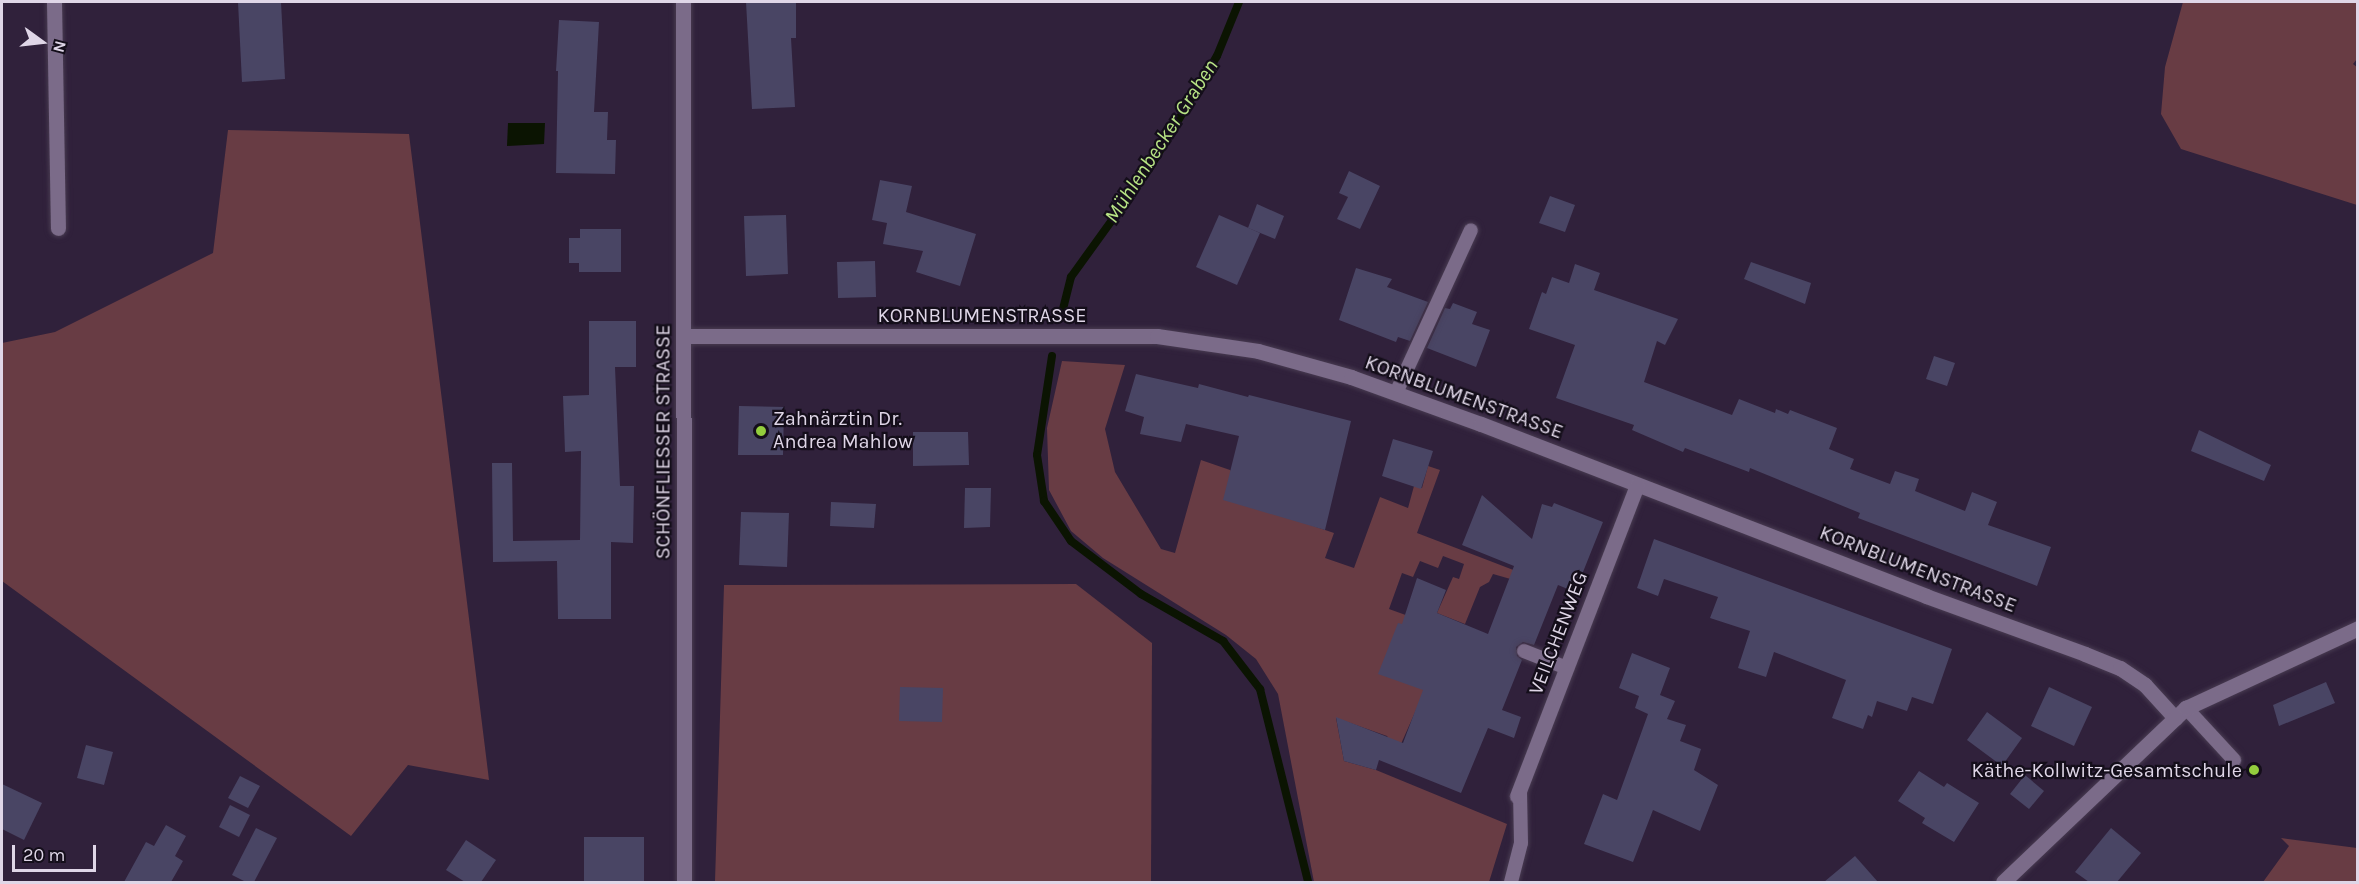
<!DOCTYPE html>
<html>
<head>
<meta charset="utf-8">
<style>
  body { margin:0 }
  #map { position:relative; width:2359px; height:884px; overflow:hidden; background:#30213b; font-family:Karla,sans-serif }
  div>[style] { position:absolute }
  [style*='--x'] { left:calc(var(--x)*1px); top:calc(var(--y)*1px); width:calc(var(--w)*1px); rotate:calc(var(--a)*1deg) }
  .green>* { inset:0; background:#683c44 }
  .water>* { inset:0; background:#0b1402 }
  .stream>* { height:8px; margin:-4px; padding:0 4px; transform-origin:4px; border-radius:4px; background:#0b1402 }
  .building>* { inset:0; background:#494564 }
  .roads { filter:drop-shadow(0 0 2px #483b51) drop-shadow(0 0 2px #483b51) }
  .service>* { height:14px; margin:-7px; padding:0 7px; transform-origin:7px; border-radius:7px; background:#7b6b89 }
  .minor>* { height:15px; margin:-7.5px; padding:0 7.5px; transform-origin:7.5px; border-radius:7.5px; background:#7b6b89 }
  .secondary>* { height:15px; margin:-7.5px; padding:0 7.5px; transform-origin:7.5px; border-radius:7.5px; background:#7b6b89 }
  .dots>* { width:16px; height:16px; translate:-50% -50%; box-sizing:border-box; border:3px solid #140e1a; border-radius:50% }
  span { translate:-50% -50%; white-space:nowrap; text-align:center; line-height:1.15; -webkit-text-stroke:4.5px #140e1a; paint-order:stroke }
  .street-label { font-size:20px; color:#dfd6e7 }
  .poi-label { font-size:20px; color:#dfd6e7 }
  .left { translate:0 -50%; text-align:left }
  .right { translate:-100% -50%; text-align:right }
  .water-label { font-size:21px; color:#b8e485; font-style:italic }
  .frame { position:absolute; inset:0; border:3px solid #dfd6e7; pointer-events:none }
  .north { position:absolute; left:12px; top:12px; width:60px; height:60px; -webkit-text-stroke:4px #140e1a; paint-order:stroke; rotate:105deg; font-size:16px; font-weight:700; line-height:24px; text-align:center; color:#dfd6e7 }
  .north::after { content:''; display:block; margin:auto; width:21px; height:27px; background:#dfd6e7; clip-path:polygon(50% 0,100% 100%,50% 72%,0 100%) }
  .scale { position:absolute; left:12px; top:845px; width:84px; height:27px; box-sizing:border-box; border:3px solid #dfd6e7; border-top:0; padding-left:8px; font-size:18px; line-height:21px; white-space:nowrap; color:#dfd6e7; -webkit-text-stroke:4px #140e1a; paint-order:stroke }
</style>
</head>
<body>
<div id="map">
  <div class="green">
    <i style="clip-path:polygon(2183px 2px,2357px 2px,2357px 59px,2353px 64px,2358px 68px,2357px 205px,2181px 149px,2161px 114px,2165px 67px)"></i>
    <i style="clip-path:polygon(228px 130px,409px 134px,489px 780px,408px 765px,351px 836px,2px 581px,2px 343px,55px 332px,213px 253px)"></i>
    <i style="clip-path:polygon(1062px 361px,1125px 365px,1105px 429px,1115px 472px,1161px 549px,1175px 553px,1201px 460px,1230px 470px,1278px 514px,1334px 533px,1325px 558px,1354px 568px,1380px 497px,1408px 508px,1414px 486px,1422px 488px,1428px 466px,1440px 470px,1417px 533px,1516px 571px,1514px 580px,1493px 574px,1489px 582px,1480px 587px,1465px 624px,1437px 613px,1453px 577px,1459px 579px,1464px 564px,1443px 556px,1438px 568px,1420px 561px,1413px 577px,1402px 573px,1389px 609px,1461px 635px,1416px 710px,1397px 753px,1387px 736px,1336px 718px,1344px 761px,1376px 770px,1507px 824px,1489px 882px,1314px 882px,1278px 694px,1256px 659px,1226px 635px,1103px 558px,1071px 531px,1049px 490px,1047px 428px)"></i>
    <i style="clip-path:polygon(1076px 584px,1152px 643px,1151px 882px,715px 882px,724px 585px)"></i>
    <i style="clip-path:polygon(2281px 838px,2357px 848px,2357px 882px,2263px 882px,2289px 846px)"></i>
  </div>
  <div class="water">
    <i style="clip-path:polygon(508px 123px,545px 123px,544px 144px,507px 146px)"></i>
  </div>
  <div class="stream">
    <i style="--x:1063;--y:309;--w:33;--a:-76"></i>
    <i style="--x:1071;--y:277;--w:133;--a:-54.2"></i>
    <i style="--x:1149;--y:169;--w:132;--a:-59"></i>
    <i style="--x:1217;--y:56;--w:58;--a:-67.8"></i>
    <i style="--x:1052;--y:356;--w:100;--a:98.6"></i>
    <i style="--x:1037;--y:455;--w:47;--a:81.3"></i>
    <i style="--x:1044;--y:501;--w:48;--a:56"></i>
    <i style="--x:1071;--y:541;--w:88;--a:37.1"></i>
    <i style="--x:1141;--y:594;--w:95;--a:29.8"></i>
    <i style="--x:1223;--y:641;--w:61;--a:52.4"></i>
    <i style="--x:1260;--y:689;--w:199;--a:76"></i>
  </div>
  <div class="building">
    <i style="clip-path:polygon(238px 2px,281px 2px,285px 79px,242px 82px)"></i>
    <i style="clip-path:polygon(746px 2px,796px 2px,796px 38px,791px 38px,795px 107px,752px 109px)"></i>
    <i style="clip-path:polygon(559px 20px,599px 22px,594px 112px,608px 112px,607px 140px,616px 140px,615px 174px,556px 173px,558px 71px,556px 71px)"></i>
    <i style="clip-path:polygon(1349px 171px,1380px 186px,1360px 229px,1337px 219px,1348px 197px,1339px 193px)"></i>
    <i style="clip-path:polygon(880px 180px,912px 186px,906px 212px,976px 234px,960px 286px,916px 272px,923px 251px,883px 244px,887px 223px,872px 220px)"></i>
    <i style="clip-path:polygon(1550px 196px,1575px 205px,1565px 232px,1539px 223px)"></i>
    <i style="clip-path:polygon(1257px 204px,1284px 216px,1275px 239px,1248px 228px)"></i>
    <i style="clip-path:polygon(786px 215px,788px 274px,746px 276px,744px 216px)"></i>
    <i style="clip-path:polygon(1219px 215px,1260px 233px,1237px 285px,1196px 267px)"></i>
    <i style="clip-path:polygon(580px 229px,621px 229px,621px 272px,579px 272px,579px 263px,569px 263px,569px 238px,580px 238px)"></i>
    <i style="clip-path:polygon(875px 261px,876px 297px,838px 298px,837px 262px)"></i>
    <i style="clip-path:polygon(1751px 262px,1811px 283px,1805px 304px,1744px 279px)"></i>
    <i style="clip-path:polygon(1575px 264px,1600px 273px,1594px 290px,1678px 319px,1665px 345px,1657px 341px,1644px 382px,1732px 415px,1739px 399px,1775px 413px,1776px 409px,1788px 414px,1790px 410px,1837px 428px,1829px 449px,1854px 459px,1850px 469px,1890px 484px,1895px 471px,1919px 479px,1915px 491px,1965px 511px,1972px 492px,1997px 502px,1988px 525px,2051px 547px,2037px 586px,1858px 518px,1860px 513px,1750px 468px,1749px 472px,1685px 448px,1683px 452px,1632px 430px,1634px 425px,1556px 398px,1575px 345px,1529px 329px,1542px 292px,1546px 294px,1552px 277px,1569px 283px)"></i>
    <i style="clip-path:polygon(1356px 268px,1392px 279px,1387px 287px,1428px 302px,1410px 341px,1398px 337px,1396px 342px,1339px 320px)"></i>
    <i style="clip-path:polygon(1453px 303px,1477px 312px,1472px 324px,1490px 330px,1476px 367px,1427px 348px,1445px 308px,1450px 309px)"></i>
    <i style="clip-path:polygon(589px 321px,636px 321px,636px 367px,615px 367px,620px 486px,634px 486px,633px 543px,611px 542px,611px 619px,558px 619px,557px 561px,493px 562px,492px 463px,512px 463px,513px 541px,580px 540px,581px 451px,565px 452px,563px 396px,589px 395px)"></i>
    <i style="clip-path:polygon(1934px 356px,1955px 363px,1947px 386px,1926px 379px)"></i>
    <i style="clip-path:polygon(1136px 374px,1198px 388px,1199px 384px,1248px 397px,1249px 395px,1351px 421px,1325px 530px,1223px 500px,1239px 436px,1186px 424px,1181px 442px,1140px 434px,1144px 417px,1125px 411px)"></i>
    <i style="clip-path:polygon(739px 406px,784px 407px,783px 455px,738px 455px)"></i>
    <i style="clip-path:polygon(2199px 430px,2271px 465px,2264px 481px,2191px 451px)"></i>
    <i style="clip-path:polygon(913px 432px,968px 432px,969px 465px,913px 466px)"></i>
    <i style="clip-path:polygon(1393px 439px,1433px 451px,1421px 489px,1382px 476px)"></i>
    <i style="clip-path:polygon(965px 488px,991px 488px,990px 527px,964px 528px)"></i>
    <i style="clip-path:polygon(1482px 495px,1532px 539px,1542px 504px,1552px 507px,1554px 503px,1603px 522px,1575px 592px,1558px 585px,1534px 645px,1523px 642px,1516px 647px,1517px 656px,1522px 660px,1502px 710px,1521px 717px,1514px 738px,1488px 728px,1461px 793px,1379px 760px,1376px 770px,1344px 761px,1336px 717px,1403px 743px,1423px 690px,1378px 674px,1398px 623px,1402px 624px,1417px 578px,1446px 590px,1437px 613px,1488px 634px,1514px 566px,1462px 545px)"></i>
    <i style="clip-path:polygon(831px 502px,876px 504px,874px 528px,830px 526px)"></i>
    <i style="clip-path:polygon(741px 512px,789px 513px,787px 567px,739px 565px)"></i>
    <i style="clip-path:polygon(1654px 539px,1952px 649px,1933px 704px,1912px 697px,1907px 711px,1877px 701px,1872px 717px,1868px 715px,1863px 729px,1832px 718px,1846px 680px,1774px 652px,1766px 677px,1738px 668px,1750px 631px,1710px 618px,1718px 597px,1664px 579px,1658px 596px,1637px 588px)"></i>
    <i style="clip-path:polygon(1632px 653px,1670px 668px,1660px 695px,1675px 701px,1667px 719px,1686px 725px,1680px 741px,1701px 749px,1694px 770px,1718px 785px,1700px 831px,1653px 810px,1633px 862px,1584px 844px,1603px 794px,1617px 800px,1648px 714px,1635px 708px,1639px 696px,1619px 688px)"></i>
    <i style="clip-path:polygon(2326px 682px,2335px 703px,2279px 726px,2273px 705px)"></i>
    <i style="clip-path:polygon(900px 687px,943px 688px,942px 722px,899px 721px)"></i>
    <i style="clip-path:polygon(2049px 687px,2092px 707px,2074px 746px,2031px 726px)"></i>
    <i style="clip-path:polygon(1987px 712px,2022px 738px,2002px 766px,1967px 740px)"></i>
    <i style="clip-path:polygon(86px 745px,113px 752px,104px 785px,77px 778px)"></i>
    <i style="clip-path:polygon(1919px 771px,1944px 787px,1947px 783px,1979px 803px,1954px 842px,1922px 823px,1925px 818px,1898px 801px)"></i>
    <i style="clip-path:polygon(2025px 775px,2044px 791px,2029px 809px,2010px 794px)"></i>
    <i style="clip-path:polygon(240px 776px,260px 786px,248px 808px,228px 798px)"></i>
    <i style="clip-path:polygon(2px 784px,42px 803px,24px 840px,2px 829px)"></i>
    <i style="clip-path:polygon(230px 805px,250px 815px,239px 837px,219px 827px)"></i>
    <i style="clip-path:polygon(166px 825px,186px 836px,175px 856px,183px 861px,171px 882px,124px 882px,146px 842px,154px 846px)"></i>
    <i style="clip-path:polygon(256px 828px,277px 838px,254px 882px,246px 882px,232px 875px)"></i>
    <i style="clip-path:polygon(2111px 828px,2141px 853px,2117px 882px,2089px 882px,2075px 872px)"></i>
    <i style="clip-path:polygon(584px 837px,644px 837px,644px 882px,584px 882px)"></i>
    <i style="clip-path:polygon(466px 840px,496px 860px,481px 882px,465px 882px,446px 870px)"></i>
    <i style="clip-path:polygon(1855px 856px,1878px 882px,1824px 882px)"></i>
  </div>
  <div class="roads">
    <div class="service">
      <i style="--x:1396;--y:393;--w:179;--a:-65.3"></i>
      <i style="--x:1524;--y:651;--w:46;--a:21.6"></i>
      <i style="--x:2186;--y:708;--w:71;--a:47.3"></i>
      <i style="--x:1511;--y:882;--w:40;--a:-75.6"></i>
      <i style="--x:1521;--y:843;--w:53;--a:-91.1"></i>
    </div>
    <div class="minor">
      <i style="--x:54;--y:2;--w:226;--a:89"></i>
      <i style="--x:684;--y:336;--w:473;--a:0"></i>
      <i style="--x:1157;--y:336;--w:102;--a:8.4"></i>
      <i style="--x:1258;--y:351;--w:97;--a:15.6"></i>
      <i style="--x:1351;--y:377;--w:138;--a:19.9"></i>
      <i style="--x:1481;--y:424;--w:477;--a:21.1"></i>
      <i style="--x:1926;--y:596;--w:169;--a:20"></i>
      <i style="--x:2085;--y:654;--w:38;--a:22"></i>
      <i style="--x:2120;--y:668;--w:30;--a:34"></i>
      <i style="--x:2145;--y:685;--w:45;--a:47.7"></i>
      <i style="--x:1517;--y:796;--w:333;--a:-68.9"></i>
      <i style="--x:2003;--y:882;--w:253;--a:-43.6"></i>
      <i style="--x:2186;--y:708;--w:190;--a:-24.9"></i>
    </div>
    <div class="secondary">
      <i style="--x:683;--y:2;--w:880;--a:89.93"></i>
    </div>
  </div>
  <div class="dots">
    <i style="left:761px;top:431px;background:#93cd3d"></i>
    <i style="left:2254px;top:770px;background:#93cd3d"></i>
  </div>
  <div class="street-label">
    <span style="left:982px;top:315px">KORNBLUMENSTRASSE</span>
    <span style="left:1464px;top:397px;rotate:20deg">KORNBLUMENSTRASSE</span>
    <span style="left:663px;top:442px;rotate:-90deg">SCHÖNFLIESSER STRASSE</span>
    <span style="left:1918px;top:569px;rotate:21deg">KORNBLUMENSTRASSE</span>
    <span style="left:1558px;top:633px;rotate:-69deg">VEILCHENWEG</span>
  </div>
  <div class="poi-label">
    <span class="left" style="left:773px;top:430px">Zahnärztin Dr.<br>Andrea Mahlow</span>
    <span class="right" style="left:2242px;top:770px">Käthe-Kollwitz-Gesamtschule</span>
  </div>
  <div class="water-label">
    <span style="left:1161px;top:141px;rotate:-57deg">Mühlenbecker Graben</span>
  </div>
  <div class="frame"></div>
  <div class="north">N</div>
  <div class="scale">20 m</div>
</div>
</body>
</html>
